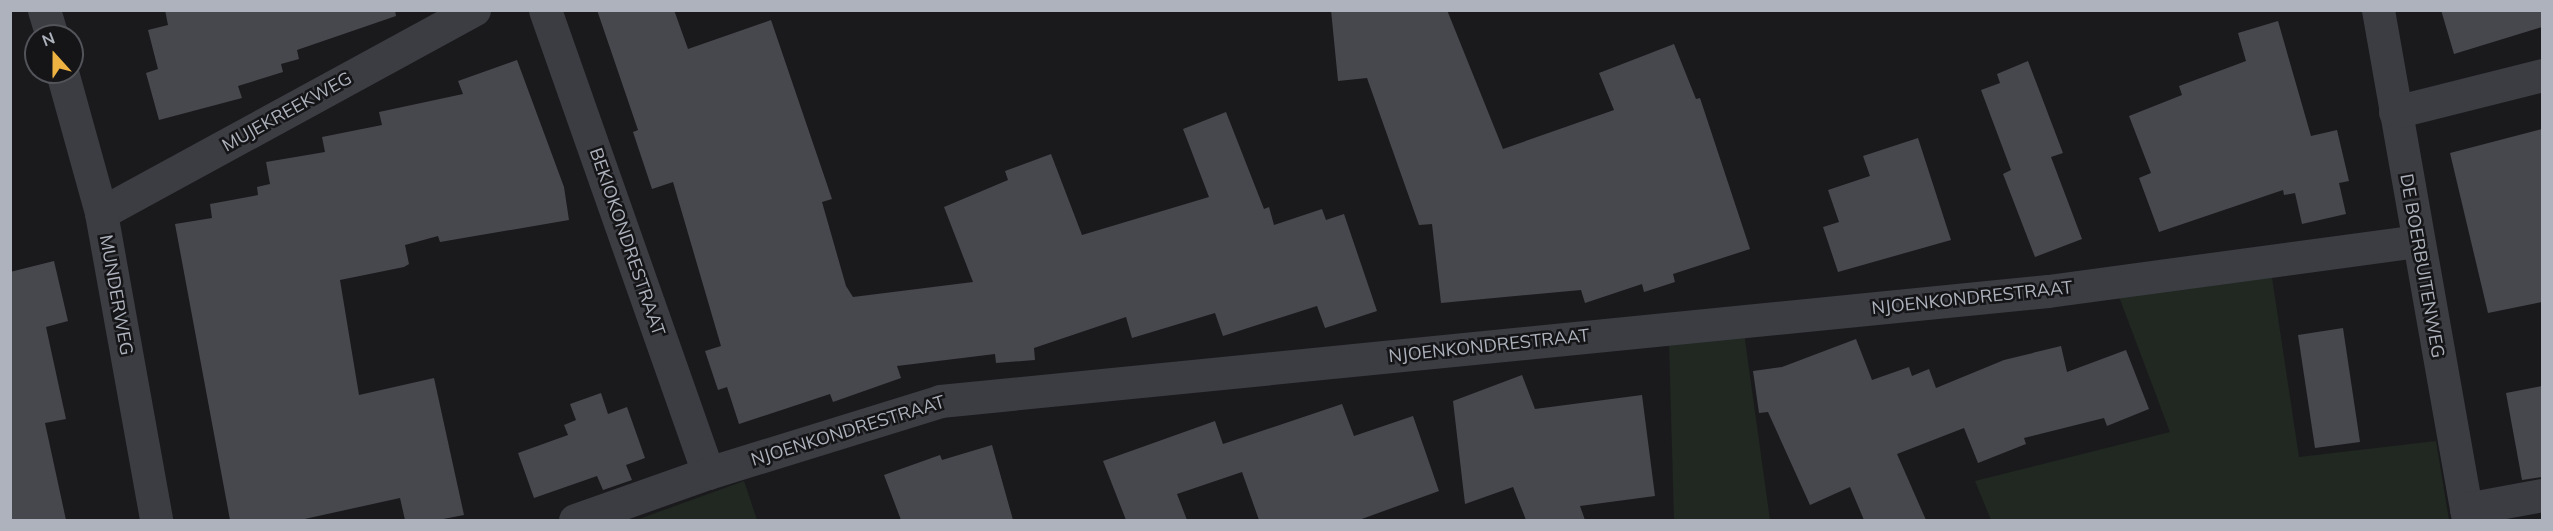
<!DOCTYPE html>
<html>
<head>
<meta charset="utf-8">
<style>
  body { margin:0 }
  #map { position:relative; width:2553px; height:531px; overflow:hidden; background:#1a1a1d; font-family:Mulish,sans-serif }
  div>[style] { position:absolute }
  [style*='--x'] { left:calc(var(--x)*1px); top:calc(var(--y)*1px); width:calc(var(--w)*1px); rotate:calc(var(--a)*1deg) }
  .green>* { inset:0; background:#202821 }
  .building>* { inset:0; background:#47484d }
  .minor>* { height:33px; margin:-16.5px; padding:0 16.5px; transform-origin:16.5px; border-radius:16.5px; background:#3b3d42 }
  .tertiary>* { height:33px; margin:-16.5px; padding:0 16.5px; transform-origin:16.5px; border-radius:16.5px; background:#3b3d42 }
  span { translate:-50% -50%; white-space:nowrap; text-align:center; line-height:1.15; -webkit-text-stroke:5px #151518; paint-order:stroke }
  .street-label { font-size:18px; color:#adb2bc }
  .frame { position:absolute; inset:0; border:12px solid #adb2bc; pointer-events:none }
  .north { position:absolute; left:24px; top:24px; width:60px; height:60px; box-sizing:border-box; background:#151518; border:2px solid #52545a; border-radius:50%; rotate:339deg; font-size:16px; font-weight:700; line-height:24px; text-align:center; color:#adb2bc }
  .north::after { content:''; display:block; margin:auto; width:21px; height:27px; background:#edb242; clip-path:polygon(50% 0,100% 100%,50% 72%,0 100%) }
</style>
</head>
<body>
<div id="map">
  <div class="green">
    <i style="clip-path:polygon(2271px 271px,2299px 457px,2436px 441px,2449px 520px,1991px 520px,1975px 481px,2170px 432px,2118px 294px)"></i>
    <i style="clip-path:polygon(1744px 333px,1770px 520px,1674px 520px,1669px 341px)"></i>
    <i style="clip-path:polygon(744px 481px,757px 520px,639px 520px,639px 519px)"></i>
  </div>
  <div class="building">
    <i style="clip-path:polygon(165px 10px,395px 10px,396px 16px,297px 50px,299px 59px,281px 64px,283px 72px,238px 86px,242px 98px,159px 120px,146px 73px,158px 69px,148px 30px,168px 25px)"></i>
    <i style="clip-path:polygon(597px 10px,674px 10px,688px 49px,771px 20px,832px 199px,822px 202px,846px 286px,853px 297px,973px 282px,944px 207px,1008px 180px,1005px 171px,1051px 154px,1082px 235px,1209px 197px,1183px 129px,1226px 112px,1264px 209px,1269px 207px,1274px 225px,1322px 209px,1326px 220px,1344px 214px,1377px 311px,1325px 328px,1317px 306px,1223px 336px,1215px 313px,1132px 338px,1126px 317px,1034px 348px,1035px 360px,996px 363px,995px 354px,897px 366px,901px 378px,833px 402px,830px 394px,739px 424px,727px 387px,718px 390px,705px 351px,721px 346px,673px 182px,652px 189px,633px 132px,638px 130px)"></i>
    <i style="clip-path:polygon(1331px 10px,1447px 10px,1503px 149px,1614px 110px,1599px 73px,1674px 44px,1696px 99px,1700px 98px,1750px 249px,1673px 274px,1675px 282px,1644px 292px,1642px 284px,1585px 303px,1581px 290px,1441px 303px,1432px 224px,1419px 225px,1367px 78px,1338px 81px)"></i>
    <i style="clip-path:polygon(2441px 10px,2542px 10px,2542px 27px,2454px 54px)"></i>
    <i style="clip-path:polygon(2278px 21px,2311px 136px,2337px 130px,2349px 181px,2339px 183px,2346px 214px,2302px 224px,2295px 193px,2284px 195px,2283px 190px,2159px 232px,2139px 178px,2151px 173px,2129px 116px,2182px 95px,2179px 86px,2246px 61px,2238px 33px)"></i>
    <i style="clip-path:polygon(517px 60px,564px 187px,569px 220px,440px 242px,438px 236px,405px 245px,409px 264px,404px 267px,340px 280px,359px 395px,434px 378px,464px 515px,438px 520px,405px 520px,400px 498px,300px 520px,230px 520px,175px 224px,212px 218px,210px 204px,258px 195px,257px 187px,270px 184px,266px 162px,325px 152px,322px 137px,382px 125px,379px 112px,463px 94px,458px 81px)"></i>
    <i style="clip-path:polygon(2028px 61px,2063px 153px,2051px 157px,2082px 239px,2035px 257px,2003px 174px,2011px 170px,1981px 90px,2000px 83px,1997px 74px)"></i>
    <i style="clip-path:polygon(2542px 129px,2542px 302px,2488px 313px,2450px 153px)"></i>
    <i style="clip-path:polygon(1918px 138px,1951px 240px,1838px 272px,1823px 227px,1839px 222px,1828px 190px,1870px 176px,1863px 156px)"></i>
    <i style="clip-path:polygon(54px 261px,68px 321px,46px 327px,66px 419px,45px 423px,66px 520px,10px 520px,10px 272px)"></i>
    <i style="clip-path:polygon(2343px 328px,2360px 442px,2315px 448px,2298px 335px)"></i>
    <i style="clip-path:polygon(1856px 339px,1872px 380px,1909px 367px,1912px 376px,1929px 369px,1936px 388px,2004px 360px,2061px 346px,2067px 372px,2126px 350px,2149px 409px,2107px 426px,2104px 418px,2024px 438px,2026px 444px,1978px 463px,1964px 428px,1897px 454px,1926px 520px,1864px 520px,1850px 487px,1810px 505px,1768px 412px,1759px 413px,1753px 371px,1782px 367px)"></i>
    <i style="clip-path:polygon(1522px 375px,1535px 409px,1642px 395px,1655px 496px,1580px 506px,1585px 520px,1526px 520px,1513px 487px,1465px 504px,1453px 401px)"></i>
    <i style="clip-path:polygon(2542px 386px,2542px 477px,2522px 480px,2506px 393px)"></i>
    <i style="clip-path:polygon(601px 393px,608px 414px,627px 407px,645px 458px,626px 465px,632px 480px,603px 490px,597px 476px,534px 498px,518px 453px,568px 435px,564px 425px,576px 420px,570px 404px)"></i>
    <i style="clip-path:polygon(1342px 404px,1354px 436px,1413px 416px,1439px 491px,1359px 520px,1259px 520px,1242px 472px,1177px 494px,1187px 520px,1126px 520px,1103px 461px,1215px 421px,1223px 444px)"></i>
    <i style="clip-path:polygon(992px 445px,1013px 520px,901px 520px,884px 475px,940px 455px,942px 460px)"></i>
  </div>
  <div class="minor">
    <i style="--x:545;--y:10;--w:491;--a:70.6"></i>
    <i style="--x:2378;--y:10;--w:518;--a:79.99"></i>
    <i style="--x:2395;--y:112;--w:152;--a:-14.1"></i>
    <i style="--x:101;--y:213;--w:425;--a:-28.6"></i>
    <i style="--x:2466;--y:509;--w:77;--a:-10.4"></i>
    <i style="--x:575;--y:520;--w:141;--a:-19.5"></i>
    <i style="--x:708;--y:473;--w:243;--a:-17.2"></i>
    <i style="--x:940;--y:401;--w:1113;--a:-5.67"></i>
    <i style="--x:2048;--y:291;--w:373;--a:-7.7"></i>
  </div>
  <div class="tertiary">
    <i style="--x:44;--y:10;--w:27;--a:73"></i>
    <i style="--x:62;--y:72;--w:146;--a:74.5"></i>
    <i style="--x:101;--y:213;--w:312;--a:79.8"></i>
  </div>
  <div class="street-label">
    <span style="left:287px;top:112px;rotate:-29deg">MUJEKREEKWEG</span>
    <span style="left:627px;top:242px;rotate:71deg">BEKIOKONDRESTRAAT</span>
    <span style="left:2422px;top:266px;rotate:80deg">DE BOERBUITENWEG</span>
    <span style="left:116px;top:295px;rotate:80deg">MUNDERWEG</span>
    <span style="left:1972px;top:298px;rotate:-6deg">NJOENKONDRESTRAAT</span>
    <span style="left:1489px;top:346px;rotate:-6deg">NJOENKONDRESTRAAT</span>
    <span style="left:848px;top:431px;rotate:-17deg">NJOENKONDRESTRAAT</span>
  </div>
  <div class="frame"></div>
  <div class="north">N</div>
</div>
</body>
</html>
